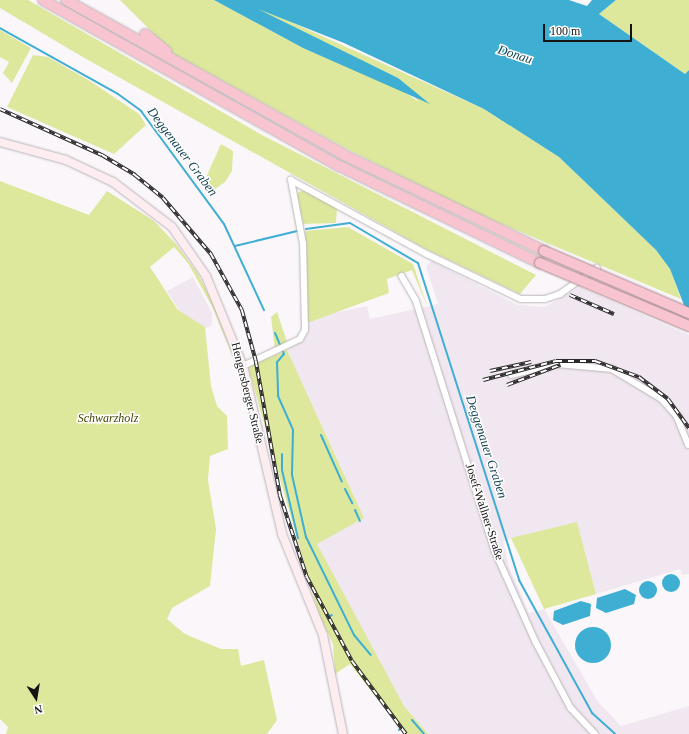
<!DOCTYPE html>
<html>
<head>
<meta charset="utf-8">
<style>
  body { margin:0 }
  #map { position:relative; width:689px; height:734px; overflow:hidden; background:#faf6fa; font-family:Georgia,serif }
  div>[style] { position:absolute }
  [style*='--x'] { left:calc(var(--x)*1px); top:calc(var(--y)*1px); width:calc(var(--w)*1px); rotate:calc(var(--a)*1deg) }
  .built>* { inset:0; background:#f1e7f0 }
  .green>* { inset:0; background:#dde89c }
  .water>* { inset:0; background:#3eafd3 }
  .round { border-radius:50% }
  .stream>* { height:2px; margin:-1px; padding:0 1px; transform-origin:1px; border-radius:1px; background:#3eafd3 }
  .roads { filter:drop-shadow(0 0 1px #b9b5b8) drop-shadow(0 0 1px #b9b5b8) }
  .street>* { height:5.5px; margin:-2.75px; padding:0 2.75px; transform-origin:2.75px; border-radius:2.75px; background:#fff }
  .secondary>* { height:8px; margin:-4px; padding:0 4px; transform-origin:4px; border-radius:4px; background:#fdedf1 }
  .highway>* { height:10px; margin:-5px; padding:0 5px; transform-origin:5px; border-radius:5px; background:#f7c4cf }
  .rail>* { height:3.5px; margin-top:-1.75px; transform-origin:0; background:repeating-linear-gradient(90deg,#fff 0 6px,#2c2b2c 0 12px); box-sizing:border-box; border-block:1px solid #2c2b2c }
  .bridges { filter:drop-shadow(0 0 1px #a8868e) drop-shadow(0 0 1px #a8868e) }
  .highway-bridge>* { height:10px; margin:-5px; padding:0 5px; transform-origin:5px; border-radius:5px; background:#f7c4cf }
  span { translate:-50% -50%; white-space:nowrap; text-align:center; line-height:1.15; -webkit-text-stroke:3px #fff; paint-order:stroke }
  .street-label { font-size:12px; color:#151415 }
  .park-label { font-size:12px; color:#404600; font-style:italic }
  .water-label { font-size:13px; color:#144454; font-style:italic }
  .north { position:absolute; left:16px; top:678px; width:40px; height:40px; -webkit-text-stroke:3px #fff; paint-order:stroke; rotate:168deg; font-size:11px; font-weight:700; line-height:16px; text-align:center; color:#151415 }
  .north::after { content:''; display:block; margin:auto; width:14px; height:18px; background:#151415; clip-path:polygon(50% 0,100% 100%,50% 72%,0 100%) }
  .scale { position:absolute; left:543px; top:24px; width:89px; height:18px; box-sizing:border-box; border:2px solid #151415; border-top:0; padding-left:5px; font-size:12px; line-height:14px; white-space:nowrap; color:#151415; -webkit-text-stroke:3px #fff; paint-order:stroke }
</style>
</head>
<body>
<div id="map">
  <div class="built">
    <i style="clip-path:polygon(432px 261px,518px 305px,545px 307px,580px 287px,689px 335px,689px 574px,682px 575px,680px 569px,596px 594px,577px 522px,503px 541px,509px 567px,529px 613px,544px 609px,598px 702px,621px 726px,689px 706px,689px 734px,428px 734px,404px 706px,335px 581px,317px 543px,364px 518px,287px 350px,306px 336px,310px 318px,367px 306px,370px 319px,438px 304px,426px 266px)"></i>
    <i style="clip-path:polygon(193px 277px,212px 313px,212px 325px,207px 328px,183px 316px,167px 291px)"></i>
  </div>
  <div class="green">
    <i style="clip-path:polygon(0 0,28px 0,262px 135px,536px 275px,520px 294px,424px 248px,81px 56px,0 8px)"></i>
    <i style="clip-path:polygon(120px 0,214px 0,303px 48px,397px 87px,419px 102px,398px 78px,258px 12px,262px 9px,484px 109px,559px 157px,656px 250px,670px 269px,681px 299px,473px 212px,349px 150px,174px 54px)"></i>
    <i style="clip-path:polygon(616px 0,689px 0,689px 70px,685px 74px,599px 14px)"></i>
    <i style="clip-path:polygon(0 30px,31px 48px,12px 83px,3px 73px,9px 62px,0 57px)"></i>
    <i style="clip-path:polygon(33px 55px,48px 57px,90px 81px,139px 114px,146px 125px,114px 154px,7px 107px)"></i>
    <i style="clip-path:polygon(221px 144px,233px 151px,232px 171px,225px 182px,211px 192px,203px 184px)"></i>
    <i style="clip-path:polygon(0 181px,89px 215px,107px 191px,154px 221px,177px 245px,198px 274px,215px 307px,237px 368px,213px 308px,188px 263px,174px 247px,150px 267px,178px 310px,205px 327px,211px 386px,217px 406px,227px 416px,228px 449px,210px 456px,208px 480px,216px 529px,210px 586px,172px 608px,167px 619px,185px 634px,221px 649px,238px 649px,241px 666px,264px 660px,277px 720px,267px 734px,6px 734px,8px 727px,0 719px)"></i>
    <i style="clip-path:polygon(304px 190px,337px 208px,336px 223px,303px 224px,297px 193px)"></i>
    <i style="clip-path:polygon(348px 227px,413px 264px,427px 306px,412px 270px,387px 279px,389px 293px,307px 323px,305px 231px)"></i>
    <i style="clip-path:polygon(277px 312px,287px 342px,275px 349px,271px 317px)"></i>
    <i style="clip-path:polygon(287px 350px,364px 518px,317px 544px,404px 706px,428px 734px,405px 734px,350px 664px,335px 674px,333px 644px,319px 615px,248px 367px)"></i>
    <i style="clip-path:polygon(577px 522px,596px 594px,544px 609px,511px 538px)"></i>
  </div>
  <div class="water">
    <i style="clip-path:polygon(214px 0,569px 0,587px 6px,592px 0,616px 0,599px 14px,685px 74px,689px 70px,689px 318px,670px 269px,656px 250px,559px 157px,484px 109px,344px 43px,258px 9px,398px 78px,430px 104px,303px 48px)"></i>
    <i class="round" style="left:662px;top:574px;width:18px;height:18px"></i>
    <i class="round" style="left:639px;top:581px;width:18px;height:18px"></i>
    <i style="clip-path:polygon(625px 589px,636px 595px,634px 604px,606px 613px,596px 608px,597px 598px)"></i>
    <i style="clip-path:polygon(581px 601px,591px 604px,590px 616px,563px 625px,553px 620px,554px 611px)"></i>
    <i class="round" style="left:575px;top:627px;width:36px;height:36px"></i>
  </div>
  <div class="stream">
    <i style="--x:0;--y:28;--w:135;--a:29.2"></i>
    <i style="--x:118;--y:94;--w:29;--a:36"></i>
    <i style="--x:141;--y:111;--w:140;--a:53.7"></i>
    <i style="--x:224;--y:224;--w:95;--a:65.1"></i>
    <i style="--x:306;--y:229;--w:44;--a:-7.8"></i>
    <i style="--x:350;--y:223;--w:79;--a:30.5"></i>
    <i style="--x:418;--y:263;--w:333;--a:72.3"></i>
    <i style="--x:519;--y:580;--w:152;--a:61.2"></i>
    <i style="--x:592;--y:713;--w:31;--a:42"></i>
    <i style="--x:235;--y:246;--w:64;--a:-13.6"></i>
    <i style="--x:275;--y:333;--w:23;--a:67"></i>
    <i style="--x:284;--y:354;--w:11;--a:131"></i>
    <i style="--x:277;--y:362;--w:34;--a:88"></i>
    <i style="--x:278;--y:396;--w:37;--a:66"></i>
    <i style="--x:293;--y:430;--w:45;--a:91.3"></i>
    <i style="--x:292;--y:475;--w:64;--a:77.3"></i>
    <i style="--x:306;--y:537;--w:109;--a:63.9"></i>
    <i style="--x:354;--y:635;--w:26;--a:50"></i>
    <i style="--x:321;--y:435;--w:51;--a:65.9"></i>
    <i style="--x:282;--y:454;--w:16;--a:90"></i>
    <i style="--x:282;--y:470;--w:70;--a:76.8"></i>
    <i style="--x:345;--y:489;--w:16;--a:63"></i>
    <i style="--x:355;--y:510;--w:12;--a:66"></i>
    <i style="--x:330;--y:616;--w:2;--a:-27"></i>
    <i style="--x:412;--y:720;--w:18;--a:49"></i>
    <i style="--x:399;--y:730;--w:1;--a:-45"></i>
  </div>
  <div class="roads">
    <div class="street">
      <i style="--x:291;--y:180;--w:155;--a:28.6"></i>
      <i style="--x:427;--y:254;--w:104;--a:25.6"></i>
      <i style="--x:521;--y:299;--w:24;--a:0"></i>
      <i style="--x:545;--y:299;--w:16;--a:-18"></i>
      <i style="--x:560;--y:294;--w:45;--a:-35.1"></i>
      <i style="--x:402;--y:276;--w:28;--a:60"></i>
      <i style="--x:416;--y:300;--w:265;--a:72.5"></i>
      <i style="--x:496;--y:553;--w:98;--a:65.8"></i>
      <i style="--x:536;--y:642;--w:75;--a:62.1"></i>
      <i style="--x:571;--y:708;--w:35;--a:47"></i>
      <i style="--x:243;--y:366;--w:63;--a:-25.3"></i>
      <i style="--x:300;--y:339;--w:10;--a:-61"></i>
      <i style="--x:305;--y:330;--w:86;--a:-91.3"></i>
      <i style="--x:303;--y:244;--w:65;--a:-100.6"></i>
      <i style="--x:511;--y:375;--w:47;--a:-13.4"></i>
      <i style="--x:557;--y:364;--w:55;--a:5.2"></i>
      <i style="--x:612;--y:369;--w:58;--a:31"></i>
      <i style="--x:662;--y:399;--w:23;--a:49"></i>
      <i style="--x:677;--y:416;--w:31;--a:68"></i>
    </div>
    <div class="secondary">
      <i style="--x:0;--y:142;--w:68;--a:15.3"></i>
      <i style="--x:66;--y:160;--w:52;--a:25.1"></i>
      <i style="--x:113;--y:182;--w:74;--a:37.3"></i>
      <i style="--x:172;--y:227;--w:60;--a:55.2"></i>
      <i style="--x:206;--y:276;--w:97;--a:67.7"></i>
      <i style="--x:243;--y:366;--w:172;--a:76.9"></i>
      <i style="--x:282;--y:534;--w:109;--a:67.9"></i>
      <i style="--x:323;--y:635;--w:101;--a:78.6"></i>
    </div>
    <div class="highway">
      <i style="--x:43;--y:0;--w:339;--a:29.3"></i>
      <i style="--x:339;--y:166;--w:223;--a:25.8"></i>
      <i style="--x:66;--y:0;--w:318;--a:29.1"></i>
      <i style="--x:344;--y:155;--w:222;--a:25.6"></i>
      <i style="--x:145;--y:34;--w:28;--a:39"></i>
    </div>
  </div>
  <div class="rail">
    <i style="--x:0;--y:109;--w:112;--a:24.3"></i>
    <i style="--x:102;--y:155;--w:39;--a:31"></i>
    <i style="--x:135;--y:175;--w:36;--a:39"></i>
    <i style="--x:163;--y:198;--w:74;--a:49.4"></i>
    <i style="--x:211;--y:254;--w:64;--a:61"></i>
    <i style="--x:242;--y:310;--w:53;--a:74.6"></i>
    <i style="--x:256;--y:361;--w:136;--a:79.8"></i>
    <i style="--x:280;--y:495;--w:86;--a:71.8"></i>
    <i style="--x:307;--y:577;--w:95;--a:61.8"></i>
    <i style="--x:352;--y:661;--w:91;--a:53.5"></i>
    <i style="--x:570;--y:295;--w:48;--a:23.4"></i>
    <i style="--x:490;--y:371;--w:42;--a:-12.4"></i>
    <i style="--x:483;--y:380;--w:75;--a:-14.6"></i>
    <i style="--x:556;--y:361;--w:39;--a:0"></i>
    <i style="--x:595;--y:361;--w:47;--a:20"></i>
    <i style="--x:639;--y:377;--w:36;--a:37"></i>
    <i style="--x:668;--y:399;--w:36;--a:54"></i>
    <i style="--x:507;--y:385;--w:57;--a:-20.7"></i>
  </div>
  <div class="bridges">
    <div class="highway-bridge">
      <i style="--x:544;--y:251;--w:158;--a:23.2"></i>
      <i style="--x:540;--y:263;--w:162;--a:22.9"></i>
    </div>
  </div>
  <div class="street-label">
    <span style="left:247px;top:393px;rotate:76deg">Hengersberger Straße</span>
    <span style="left:484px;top:512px;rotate:72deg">Josef-Wallner-Straße</span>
  </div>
  <div class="park-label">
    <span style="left:108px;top:419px">Schwarzholz</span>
  </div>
  <div class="water-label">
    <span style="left:515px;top:55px;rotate:18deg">Donau</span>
    <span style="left:182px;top:152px;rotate:53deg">Deggenauer Graben</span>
    <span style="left:486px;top:447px;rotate:72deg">Deggenauer Graben</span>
  </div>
  <div class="north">N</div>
  <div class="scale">100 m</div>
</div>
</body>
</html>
